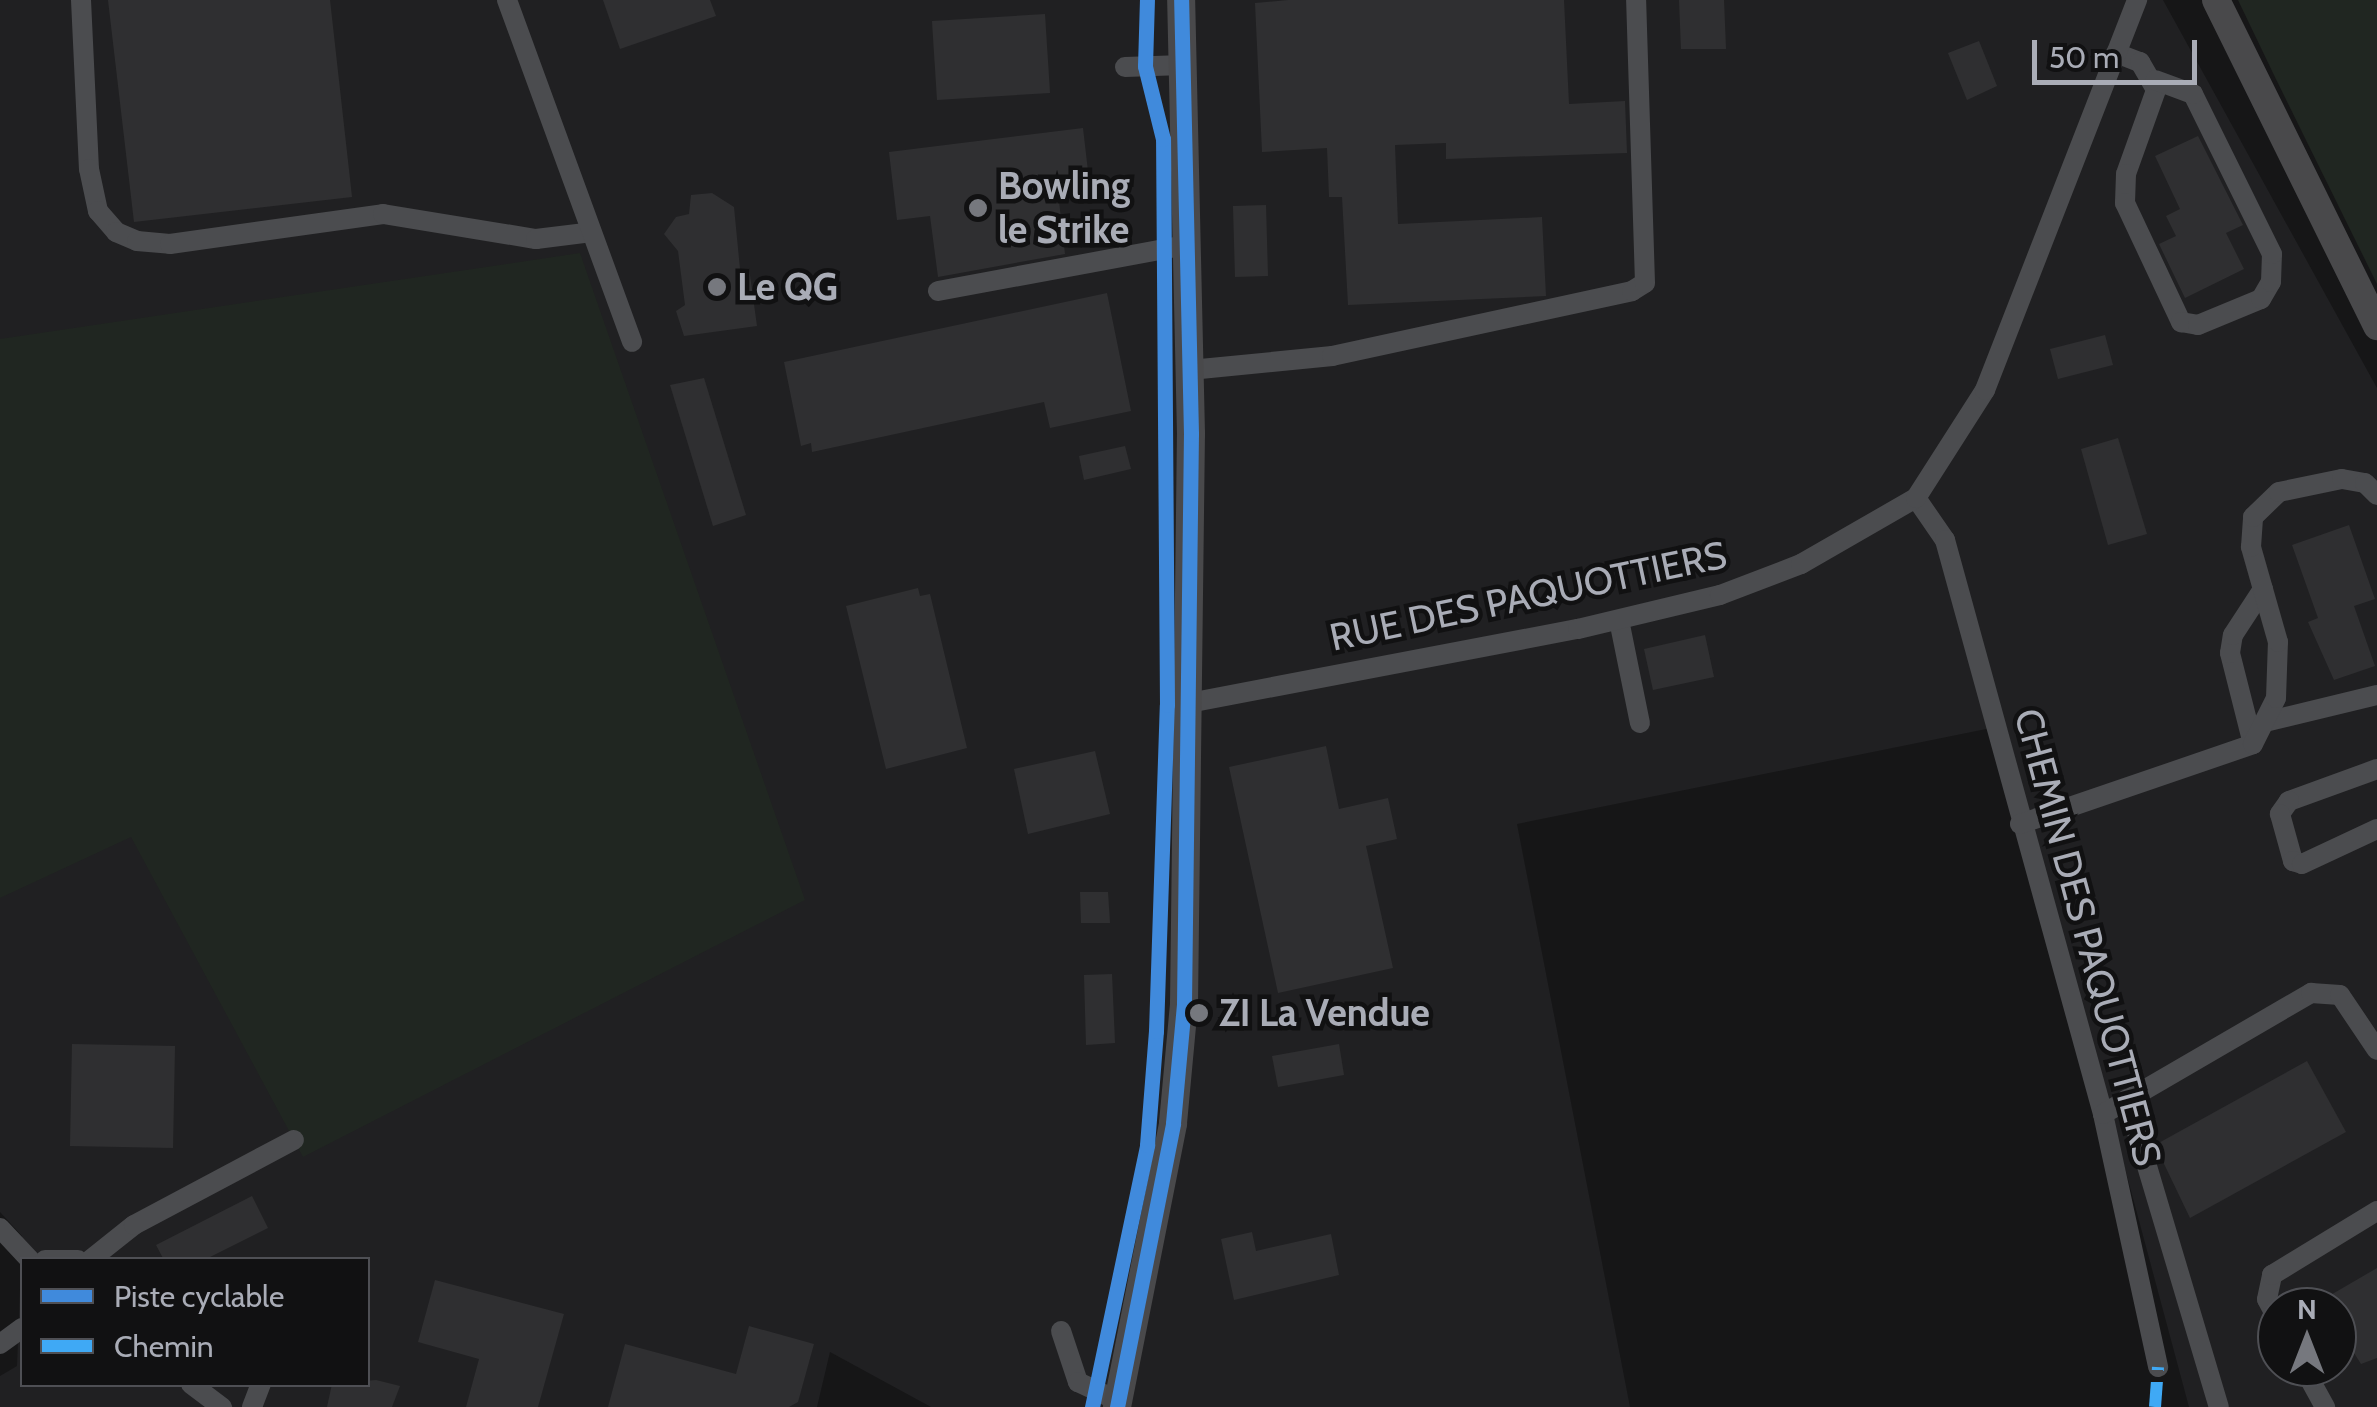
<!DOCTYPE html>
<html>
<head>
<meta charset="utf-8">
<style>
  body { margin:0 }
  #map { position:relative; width:2377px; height:1407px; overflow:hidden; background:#161617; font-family:Cabin,sans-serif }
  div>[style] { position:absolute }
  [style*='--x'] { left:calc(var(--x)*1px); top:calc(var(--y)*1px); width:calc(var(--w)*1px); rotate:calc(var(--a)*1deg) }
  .built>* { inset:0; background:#202022 }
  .green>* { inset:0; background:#202621 }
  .building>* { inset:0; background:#2f2f31 }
  .minor>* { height:20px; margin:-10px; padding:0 10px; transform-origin:10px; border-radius:10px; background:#4b4c4f }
  .major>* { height:28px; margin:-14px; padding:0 14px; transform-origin:14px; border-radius:14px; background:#49494b }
  .quiet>* { height:12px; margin-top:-6px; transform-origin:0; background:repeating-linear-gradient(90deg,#3fa9f5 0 25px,transparent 0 37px) }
  .cycleway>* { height:15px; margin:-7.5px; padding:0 7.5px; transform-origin:7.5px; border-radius:7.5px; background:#408adc }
  .dots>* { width:28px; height:28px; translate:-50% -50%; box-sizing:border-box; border:5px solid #111112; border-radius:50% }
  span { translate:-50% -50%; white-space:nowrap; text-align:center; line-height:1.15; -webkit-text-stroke:9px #111112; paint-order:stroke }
  .poi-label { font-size:38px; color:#a9acb6; font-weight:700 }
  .left { translate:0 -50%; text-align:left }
  .street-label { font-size:38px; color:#a9acb6 }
  .legend { position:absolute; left:20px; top:1257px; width:350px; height:130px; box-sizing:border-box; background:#111112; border:2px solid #4e4f54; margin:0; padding:12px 18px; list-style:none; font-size:30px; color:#a9acb6 }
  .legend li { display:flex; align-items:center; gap:20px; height:50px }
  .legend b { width:50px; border:2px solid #4e4f54 }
  .north { position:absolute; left:2257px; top:1287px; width:100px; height:100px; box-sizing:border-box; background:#111112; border:2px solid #4e4f54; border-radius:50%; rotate:0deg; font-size:28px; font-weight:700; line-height:40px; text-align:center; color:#a9acb6 }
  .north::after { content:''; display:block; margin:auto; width:35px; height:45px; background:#76787e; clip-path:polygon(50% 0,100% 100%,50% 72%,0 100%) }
  .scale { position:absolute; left:2032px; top:40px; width:165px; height:45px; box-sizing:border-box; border:5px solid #a9acb6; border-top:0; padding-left:12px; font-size:30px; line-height:35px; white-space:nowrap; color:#a9acb6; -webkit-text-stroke:8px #111112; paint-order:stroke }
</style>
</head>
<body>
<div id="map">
  <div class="built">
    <i style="clip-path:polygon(evenodd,0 0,2163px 0,2377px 388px,2377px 1407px,2189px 1407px,2006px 725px,1517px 824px,1630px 1407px,931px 1407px,830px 1352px,817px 1407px,0 1407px,0 1376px,17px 1366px,22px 1236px,0 1212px,0 0,22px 1260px,368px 1260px,368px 1384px,22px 1384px,22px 1260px,0 0,2277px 1307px,2337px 1307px,2337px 1367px,2277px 1367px,2277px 1307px)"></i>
  </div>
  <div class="green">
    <i style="clip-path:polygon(2238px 0,2377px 0,2377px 284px,2273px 73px)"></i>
    <i style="clip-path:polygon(580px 253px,805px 900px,303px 1157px,131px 837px,0 898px,0 339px)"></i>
  </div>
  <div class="building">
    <i style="clip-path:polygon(108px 0,330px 0,352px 197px,134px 222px)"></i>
    <i style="clip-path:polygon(603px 0,710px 0,716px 16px,620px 49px)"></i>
    <i style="clip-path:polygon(1288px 0,1564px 0,1569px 104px,1625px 101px,1627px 153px,1446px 159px,1446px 143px,1395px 145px,1398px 224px,1542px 217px,1546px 296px,1348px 305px,1342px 197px,1329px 197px,1327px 148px,1262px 152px,1255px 3px)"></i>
    <i style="clip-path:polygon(1679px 0,1724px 0,1726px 49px,1681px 49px)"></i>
    <i style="clip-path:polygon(1045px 14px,1050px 93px,937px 100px,932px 21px)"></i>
    <i style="clip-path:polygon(1979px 41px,1997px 86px,1967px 100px,1948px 53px)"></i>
    <i style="clip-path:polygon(1083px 128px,1091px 197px,1059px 201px,1065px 254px,938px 277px,930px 216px,897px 220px,889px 152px)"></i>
    <i style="clip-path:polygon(2198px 136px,2243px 225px,2226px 233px,2244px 269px,2185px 298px,2159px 244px,2176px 236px,2166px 216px,2180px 209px,2155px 156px)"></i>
    <i style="clip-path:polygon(712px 193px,734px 207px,740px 269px,749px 268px,757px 326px,684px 336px,676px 311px,685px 305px,678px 251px,664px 234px,676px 217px,689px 214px,691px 195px)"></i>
    <i style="clip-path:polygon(1266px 205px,1268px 276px,1235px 277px,1233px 206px)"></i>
    <i style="clip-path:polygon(1107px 293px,1131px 411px,1050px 428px,1044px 402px,812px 452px,811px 443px,801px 446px,784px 362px)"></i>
    <i style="clip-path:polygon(2105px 335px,2113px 365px,2058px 379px,2050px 349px)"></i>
    <i style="clip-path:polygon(704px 378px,746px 515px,713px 526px,670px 385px)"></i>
    <i style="clip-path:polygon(2118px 438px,2147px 534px,2108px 545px,2081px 449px)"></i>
    <i style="clip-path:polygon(1125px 446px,1131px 469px,1084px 480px,1079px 456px)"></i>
    <i style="clip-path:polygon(2349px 525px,2375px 599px,2354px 606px,2375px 666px,2334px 680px,2308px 622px,2318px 618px,2292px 545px)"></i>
    <i style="clip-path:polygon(918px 588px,920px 596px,930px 594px,967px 748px,886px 769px,846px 606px)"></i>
    <i style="clip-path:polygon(1705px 635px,1714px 677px,1653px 690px,1644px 649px)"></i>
    <i style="clip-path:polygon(1326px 746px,1339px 809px,1388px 798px,1397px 839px,1366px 846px,1393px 968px,1278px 993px,1229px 767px)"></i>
    <i style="clip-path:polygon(1095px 751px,1110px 814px,1028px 834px,1014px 769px)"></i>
    <i style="clip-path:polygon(1080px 892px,1108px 892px,1110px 923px,1081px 923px)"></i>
    <i style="clip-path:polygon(1112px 974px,1115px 1043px,1086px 1045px,1084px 975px)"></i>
    <i style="clip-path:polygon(72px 1044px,175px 1046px,173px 1148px,70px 1146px)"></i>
    <i style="clip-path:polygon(1339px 1044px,1344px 1075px,1278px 1087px,1272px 1056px)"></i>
    <i style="clip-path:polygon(2307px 1061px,2346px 1132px,2190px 1218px,2155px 1145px)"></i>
    <i style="clip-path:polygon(252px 1196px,268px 1228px,204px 1260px,164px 1260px,156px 1245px)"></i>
    <i style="clip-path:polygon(1252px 1232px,1256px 1251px,1331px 1234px,1339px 1275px,1234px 1300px,1221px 1239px)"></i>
    <i style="clip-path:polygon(2377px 1268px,2377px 1358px,2361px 1364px,2337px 1326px,2337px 1307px,2310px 1307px)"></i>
    <i style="clip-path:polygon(435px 1280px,564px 1314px,538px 1407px,466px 1407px,479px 1359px,418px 1342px)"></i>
    <i style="clip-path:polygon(749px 1326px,814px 1344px,798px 1402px,789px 1407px,608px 1407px,625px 1344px,736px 1374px)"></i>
    <i style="clip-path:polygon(376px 1380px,400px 1386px,392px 1407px,327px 1407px,332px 1384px)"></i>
  </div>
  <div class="minor">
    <i style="--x:81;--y:0;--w:169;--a:87.3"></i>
    <i style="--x:89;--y:169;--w:43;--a:77.9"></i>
    <i style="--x:98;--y:211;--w:28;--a:49"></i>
    <i style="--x:116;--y:232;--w:23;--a:23"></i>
    <i style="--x:137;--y:241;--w:33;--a:5"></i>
    <i style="--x:170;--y:244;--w:215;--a:-8"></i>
    <i style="--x:383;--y:214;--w:155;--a:9.3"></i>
    <i style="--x:536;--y:239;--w:56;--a:-7.1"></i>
    <i style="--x:507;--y:0;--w:364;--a:69.9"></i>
    <i style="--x:2116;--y:53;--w:26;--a:21"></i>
    <i style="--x:2140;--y:62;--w:32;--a:60"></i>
    <i style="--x:2156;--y:90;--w:89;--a:109.7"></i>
    <i style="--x:2126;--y:174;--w:29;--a:92"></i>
    <i style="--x:2125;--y:203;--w:132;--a:64.8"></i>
    <i style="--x:2181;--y:322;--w:17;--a:10"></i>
    <i style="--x:2198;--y:325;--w:68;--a:-22.4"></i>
    <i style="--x:2261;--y:299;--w:20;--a:-60"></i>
    <i style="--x:2271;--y:282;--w:28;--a:-88"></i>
    <i style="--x:2272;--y:254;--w:178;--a:-116.3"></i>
    <i style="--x:2193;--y:94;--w:40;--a:-159.8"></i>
    <i style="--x:1125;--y:67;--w:58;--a:-2"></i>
    <i style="--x:938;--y:291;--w:253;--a:-10.5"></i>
    <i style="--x:1190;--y:370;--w:143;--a:-5.6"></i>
    <i style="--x:1332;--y:356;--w:307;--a:-12.2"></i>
    <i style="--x:1632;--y:291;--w:15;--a:-32"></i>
    <i style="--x:1645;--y:283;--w:283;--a:-91.8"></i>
    <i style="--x:1916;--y:498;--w:51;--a:55.4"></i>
    <i style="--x:1945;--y:540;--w:595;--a:74.61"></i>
    <i style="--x:2103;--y:1114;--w:259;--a:77.7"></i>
    <i style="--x:1619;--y:620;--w:105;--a:78.5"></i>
    <i style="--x:1189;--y:703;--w:396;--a:-10.8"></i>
    <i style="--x:1578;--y:629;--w:146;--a:-13.5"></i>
    <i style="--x:1720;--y:595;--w:87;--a:-20.9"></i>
    <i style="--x:1801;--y:564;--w:133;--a:-29.9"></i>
    <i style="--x:1916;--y:498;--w:128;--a:-57.4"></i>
    <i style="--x:1985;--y:390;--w:419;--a:-68.7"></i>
    <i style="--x:2269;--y:721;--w:111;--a:-13.5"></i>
    <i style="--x:2253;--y:744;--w:94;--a:-104.2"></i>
    <i style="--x:2230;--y:653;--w:18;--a:-81"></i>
    <i style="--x:2233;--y:635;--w:55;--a:-56.9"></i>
    <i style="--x:2377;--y:769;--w:94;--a:160"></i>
    <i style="--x:2289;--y:801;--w:16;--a:125"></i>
    <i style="--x:2280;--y:814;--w:49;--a:74.5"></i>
    <i style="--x:2293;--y:861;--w:9;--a:18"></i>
    <i style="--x:2302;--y:864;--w:83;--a:-25"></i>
    <i style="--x:2020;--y:824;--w:246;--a:-18.9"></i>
    <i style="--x:2253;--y:744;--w:51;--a:-63.4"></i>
    <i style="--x:2276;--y:698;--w:56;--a:-88"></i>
    <i style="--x:2278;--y:642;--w:99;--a:-105.9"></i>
    <i style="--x:2251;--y:547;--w:30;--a:-86"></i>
    <i style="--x:2253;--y:517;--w:36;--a:-44"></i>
    <i style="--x:2279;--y:492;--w:64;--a:-11.7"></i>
    <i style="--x:2342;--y:479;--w:23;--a:10"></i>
    <i style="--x:2365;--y:483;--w:17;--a:45"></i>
    <i style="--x:2127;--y:1099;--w:321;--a:73.4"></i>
    <i style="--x:2103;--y:1114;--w:241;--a:-30.2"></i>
    <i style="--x:2311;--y:993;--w:29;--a:4"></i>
    <i style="--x:2340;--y:995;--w:66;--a:56.1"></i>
    <i style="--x:0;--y:1228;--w:44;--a:46.8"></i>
    <i style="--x:45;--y:1260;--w:33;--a:0"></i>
    <i style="--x:90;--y:1260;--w:56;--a:-38.5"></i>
    <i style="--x:134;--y:1225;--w:181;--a:-28"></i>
    <i style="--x:2277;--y:1318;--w:21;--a:-118"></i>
    <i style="--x:2267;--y:1299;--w:25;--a:-78"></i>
    <i style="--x:2272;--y:1275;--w:123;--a:-31.4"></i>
    <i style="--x:1061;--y:1331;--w:54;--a:71.6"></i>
    <i style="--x:1078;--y:1382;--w:44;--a:25.4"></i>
    <i style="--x:0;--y:1344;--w:27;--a:-36"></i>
    <i style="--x:2303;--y:1367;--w:46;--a:61.2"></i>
    <i style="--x:191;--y:1384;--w:39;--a:37"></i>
    <i style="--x:252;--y:1407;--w:25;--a:-69"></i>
  </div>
  <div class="major">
    <i style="--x:2216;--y:0;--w:364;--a:63.7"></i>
    <i style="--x:1117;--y:1407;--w:289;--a:-78.8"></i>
    <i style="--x:1173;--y:1123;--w:120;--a:-84.7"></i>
    <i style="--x:1184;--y:1004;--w:570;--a:-89.3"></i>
    <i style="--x:1191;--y:434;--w:434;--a:-91.3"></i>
  </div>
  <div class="quiet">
    <i style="--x:2155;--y:1407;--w:40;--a:-85.7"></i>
  </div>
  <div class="cycleway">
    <i style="--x:1092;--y:1407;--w:268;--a:-78.1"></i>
    <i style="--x:1147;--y:1145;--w:114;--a:-85.5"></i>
    <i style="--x:1156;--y:1031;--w:326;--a:-88.1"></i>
    <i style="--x:1167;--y:705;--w:566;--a:-90.4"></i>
    <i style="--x:1163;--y:139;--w:75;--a:-103.9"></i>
    <i style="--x:1145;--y:66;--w:66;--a:-88.3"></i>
    <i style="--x:1117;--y:1407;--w:289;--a:-78.8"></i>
    <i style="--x:1173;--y:1123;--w:120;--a:-84.7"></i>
    <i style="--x:1184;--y:1004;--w:570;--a:-89.3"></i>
    <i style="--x:1191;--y:434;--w:434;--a:-91.3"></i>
  </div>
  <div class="dots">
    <i style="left:978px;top:208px;background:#76787e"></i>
    <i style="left:717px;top:287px;background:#76787e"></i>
    <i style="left:1199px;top:1013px;background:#76787e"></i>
  </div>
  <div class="poi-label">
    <span class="left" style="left:998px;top:208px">Bowling<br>le Strike</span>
    <span class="left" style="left:737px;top:287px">Le QG</span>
    <span class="left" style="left:1219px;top:1013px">ZI La Vendue</span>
  </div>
  <div class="street-label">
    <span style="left:1528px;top:596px;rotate:-12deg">RUE DES PAQUOTTIERS</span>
    <span style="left:2088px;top:937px;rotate:75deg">CHEMIN DES PAQUOTTIERS</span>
  </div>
  <ul class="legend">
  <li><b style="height:12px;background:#408adc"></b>Piste cyclable</li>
  <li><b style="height:12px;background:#3fa9f5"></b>Chemin</li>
  </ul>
  <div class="north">N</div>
  <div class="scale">50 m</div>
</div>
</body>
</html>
